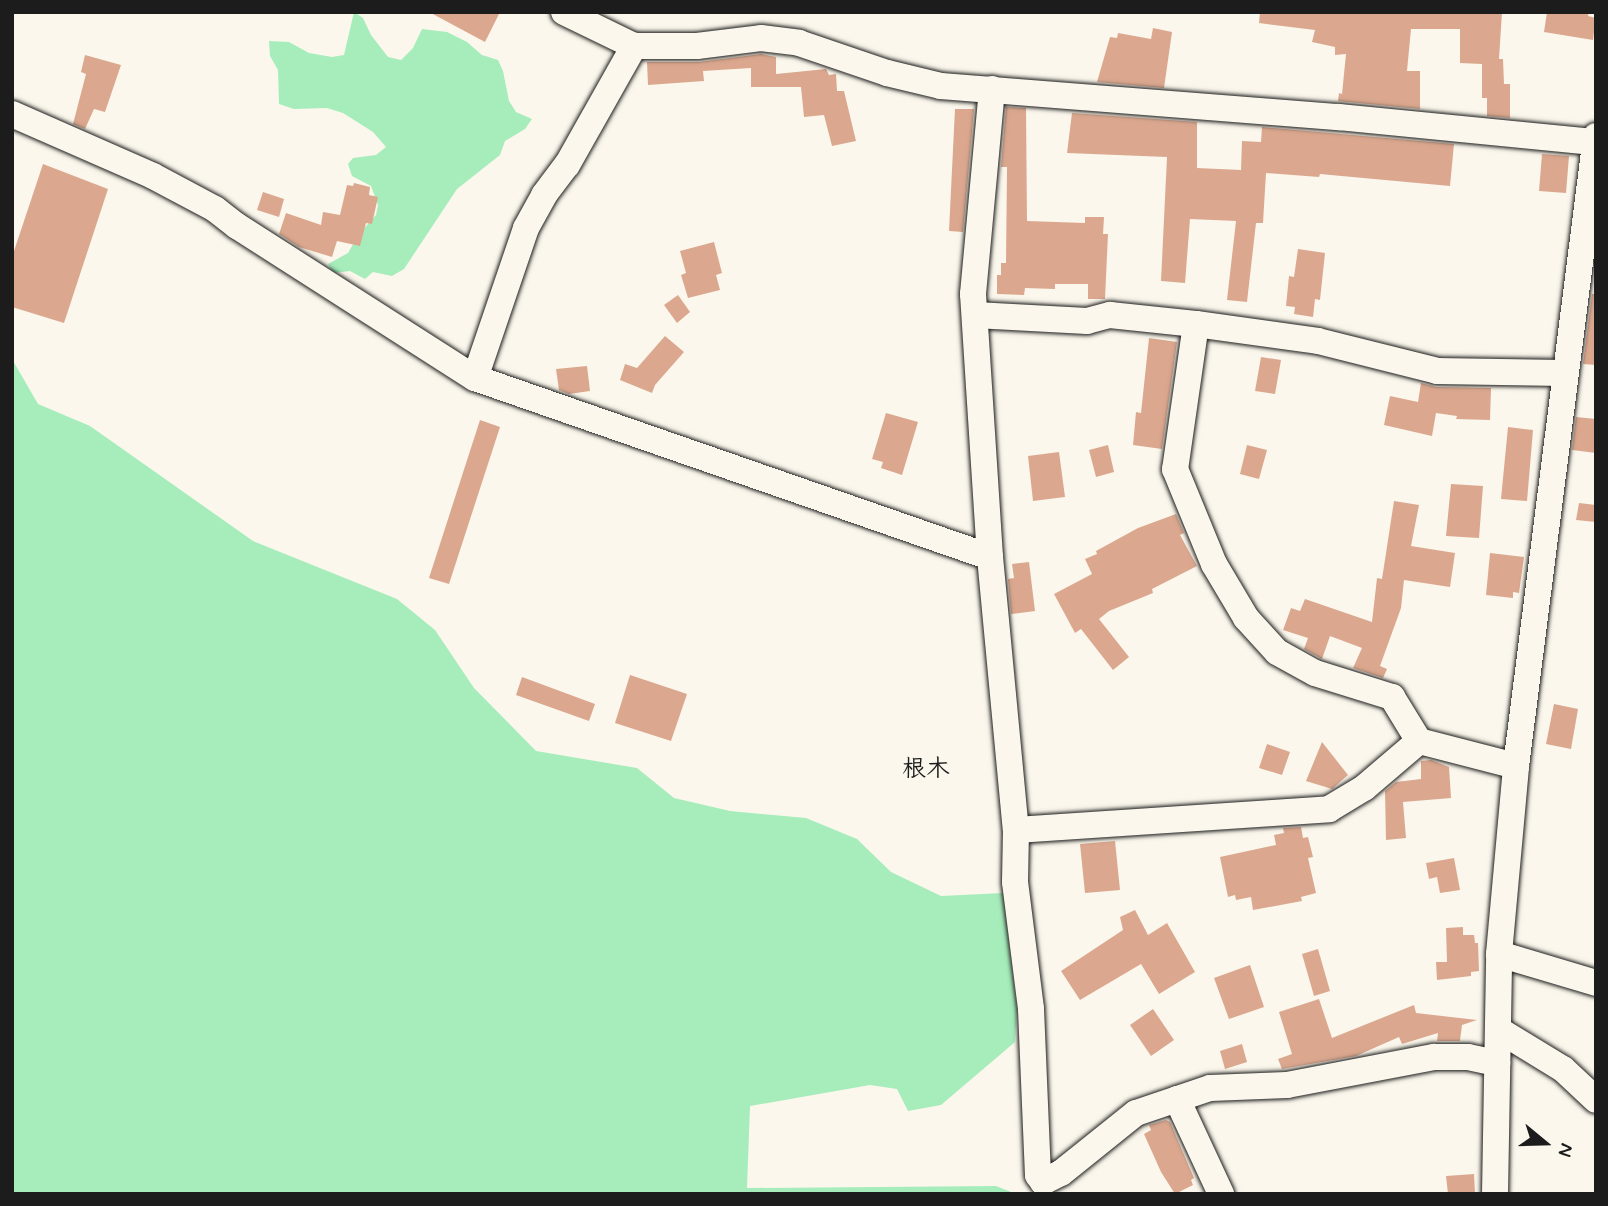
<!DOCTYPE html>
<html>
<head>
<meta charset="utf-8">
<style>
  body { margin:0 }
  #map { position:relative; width:1608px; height:1206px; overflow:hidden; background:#fbf7ec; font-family:Mynerve,"Klee One",sans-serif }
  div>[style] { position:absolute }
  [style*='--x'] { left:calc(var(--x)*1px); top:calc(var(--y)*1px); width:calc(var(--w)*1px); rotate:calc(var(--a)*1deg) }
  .green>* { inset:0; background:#a6edbb }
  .building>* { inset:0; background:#dba88f }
  .roads { filter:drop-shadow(0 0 2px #1c1c1c) drop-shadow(0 0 2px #1c1c1c) }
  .minor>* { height:26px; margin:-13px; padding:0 13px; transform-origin:13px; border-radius:13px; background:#fbf7ec }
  span { translate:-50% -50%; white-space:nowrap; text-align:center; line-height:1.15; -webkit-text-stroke:5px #fbf7ec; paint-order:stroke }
  .neighbourhood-label { font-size:24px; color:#1c1c1c; font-weight:700 }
  .frame { position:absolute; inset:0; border:14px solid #1c1c1c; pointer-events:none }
  .north { position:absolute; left:1510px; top:1108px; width:70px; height:70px; -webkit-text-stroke:5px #fbf7ec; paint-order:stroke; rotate:109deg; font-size:19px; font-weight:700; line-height:28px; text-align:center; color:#1c1c1c }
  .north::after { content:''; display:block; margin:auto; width:24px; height:32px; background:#1c1c1c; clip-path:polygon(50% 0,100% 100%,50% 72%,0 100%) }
</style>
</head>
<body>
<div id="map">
  <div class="green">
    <i style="clip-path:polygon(354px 12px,363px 18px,371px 35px,388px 57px,401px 60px,413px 48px,422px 29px,447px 32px,467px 42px,482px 55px,498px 60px,503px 71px,509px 101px,516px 112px,532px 119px,525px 129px,505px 141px,500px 155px,457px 189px,404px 269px,392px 276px,373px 272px,365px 279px,350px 271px,333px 273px,328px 264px,348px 253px,359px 234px,376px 215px,378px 205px,371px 186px,352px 176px,348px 164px,353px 158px,376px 155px,386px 147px,373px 132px,343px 113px,327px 108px,294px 109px,279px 104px,278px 70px,270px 56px,269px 41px,289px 42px,309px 53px,332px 57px,344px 55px)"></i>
    <i style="clip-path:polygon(12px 359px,38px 404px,90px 426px,253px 541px,397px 599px,435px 630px,474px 688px,536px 751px,637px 768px,674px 798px,730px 811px,806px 818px,857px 839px,891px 872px,941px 896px,1003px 893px,1017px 1009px,1015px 1042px,941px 1105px,908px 1111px,897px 1089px,870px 1085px,750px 1106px,747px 1188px,996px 1186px,1016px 1194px,12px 1194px)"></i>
  </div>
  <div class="building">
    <i style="clip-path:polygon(429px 12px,500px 12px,485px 42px)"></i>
    <i style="clip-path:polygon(1260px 12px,1502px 12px,1499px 59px,1503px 59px,1504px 84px,1510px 84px,1510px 118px,1487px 116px,1487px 98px,1482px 98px,1482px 64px,1460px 63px,1460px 29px,1411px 29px,1407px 71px,1420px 71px,1420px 109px,1338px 101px,1339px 93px,1342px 94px,1346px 54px,1335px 55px,1335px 47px,1312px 42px,1315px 30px,1259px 23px)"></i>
    <i style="clip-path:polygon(1547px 12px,1589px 12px,1588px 16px,1596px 18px,1593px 40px,1544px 32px)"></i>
    <i style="clip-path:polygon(1153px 28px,1172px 32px,1164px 88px,1097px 82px,1110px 37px,1117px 38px,1118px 33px,1151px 39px)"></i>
    <i style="clip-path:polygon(761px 54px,776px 57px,776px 74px,826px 69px,829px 75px,836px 74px,837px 91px,844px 91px,856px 141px,832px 146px,824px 115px,804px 117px,801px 87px,751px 87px,751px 68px,703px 71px,704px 81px,648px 85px,647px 62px,699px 62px)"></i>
    <i style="clip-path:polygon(85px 55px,121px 65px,105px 112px,94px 109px,85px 129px,73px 124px,86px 74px,81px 72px)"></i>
    <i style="clip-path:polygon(1006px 107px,1026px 108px,1027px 221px,1085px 223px,1085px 217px,1104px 217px,1103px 234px,1108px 234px,1105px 299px,1088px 299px,1088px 284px,1055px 284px,1055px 289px,1025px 288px,1024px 295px,997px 294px,997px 275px,1001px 275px,1001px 263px,1006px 263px,1007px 167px,1001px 167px)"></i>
    <i style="clip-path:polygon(955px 109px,974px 109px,963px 232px,949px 231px)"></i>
    <i style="clip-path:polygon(1072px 113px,1197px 122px,1197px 168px,1241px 170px,1242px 141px,1261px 142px,1262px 127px,1454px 144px,1450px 186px,1320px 174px,1319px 177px,1266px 173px,1263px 223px,1256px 223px,1247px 302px,1227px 300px,1236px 221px,1190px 219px,1185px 283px,1161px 281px,1167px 157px,1067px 153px)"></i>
    <i style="clip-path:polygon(1542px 154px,1569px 156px,1566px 193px,1539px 191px)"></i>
    <i style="clip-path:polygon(43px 164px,108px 189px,64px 323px,12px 307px,12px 257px)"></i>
    <i style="clip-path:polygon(354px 183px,370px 187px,369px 195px,378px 197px,372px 224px,366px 223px,360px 246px,337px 241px,332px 257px,299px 247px,279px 234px,286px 213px,321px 225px,323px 212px,340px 215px,347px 185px,353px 186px)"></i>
    <i style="clip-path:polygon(263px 192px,284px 199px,279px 217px,257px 210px)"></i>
    <i style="clip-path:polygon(714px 242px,722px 273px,716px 275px,720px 290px,688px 298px,681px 275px,686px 273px,680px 251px)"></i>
    <i style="clip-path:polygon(1298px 249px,1325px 253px,1320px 300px,1315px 299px,1313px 317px,1294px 314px,1295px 307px,1286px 306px,1289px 276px,1294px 277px)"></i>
    <i style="clip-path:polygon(1592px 294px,1596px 294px,1596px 365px,1583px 364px)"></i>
    <i style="clip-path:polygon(678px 295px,690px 312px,677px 323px,664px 305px)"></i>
    <i style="clip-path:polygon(665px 336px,684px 352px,655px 385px,652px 393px,620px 380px,625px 364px,637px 368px)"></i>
    <i style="clip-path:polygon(1149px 338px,1177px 342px,1162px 449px,1133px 445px,1136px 412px,1141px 413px)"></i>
    <i style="clip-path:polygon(1261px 357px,1281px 360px,1275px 394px,1255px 391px)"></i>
    <i style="clip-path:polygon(587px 366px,590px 391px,569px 394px,559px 390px,556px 369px)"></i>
    <i style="clip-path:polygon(1421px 383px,1436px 387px,1491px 388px,1490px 420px,1456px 419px,1457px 416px,1436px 413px,1432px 436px,1384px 425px,1390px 396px,1418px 402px)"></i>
    <i style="clip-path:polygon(886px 413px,918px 422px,902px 475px,881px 468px,883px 462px,872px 459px)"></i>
    <i style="clip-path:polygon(1576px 417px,1596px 419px,1596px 453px,1572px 450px)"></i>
    <i style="clip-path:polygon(480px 420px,500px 427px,449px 584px,429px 578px)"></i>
    <i style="clip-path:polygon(1508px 427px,1533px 430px,1527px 501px,1501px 499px)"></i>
    <i style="clip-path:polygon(1108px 445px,1114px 472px,1096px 477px,1089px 450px)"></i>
    <i style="clip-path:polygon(1247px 445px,1267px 450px,1259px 479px,1240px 474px)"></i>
    <i style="clip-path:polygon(1059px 452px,1065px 497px,1033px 501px,1028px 456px)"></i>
    <i style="clip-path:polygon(1451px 484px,1483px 486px,1479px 538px,1446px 536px)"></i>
    <i style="clip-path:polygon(1394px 501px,1419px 505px,1411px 546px,1455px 553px,1450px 587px,1404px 580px,1401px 608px,1380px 666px,1387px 669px,1383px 678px,1353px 668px,1362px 648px,1330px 636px,1322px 659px,1304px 649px,1308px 638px,1283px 630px,1291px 608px,1300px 611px,1305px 599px,1372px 622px,1377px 578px,1382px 579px)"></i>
    <i style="clip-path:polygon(1579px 503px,1596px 505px,1596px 522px,1576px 520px)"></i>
    <i style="clip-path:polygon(1176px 514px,1184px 533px,1180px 535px,1197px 566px,1152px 589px,1153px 593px,1109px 611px,1099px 619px,1129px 657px,1113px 670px,1081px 629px,1075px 633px,1054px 594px,1092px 574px,1085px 559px,1097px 554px,1096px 551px,1138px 528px)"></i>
    <i style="clip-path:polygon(1490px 553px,1524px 557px,1519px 593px,1513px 592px,1513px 598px,1486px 595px)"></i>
    <i style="clip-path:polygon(1029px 562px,1035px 611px,1011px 614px,1008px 579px,1014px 578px,1012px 564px)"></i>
    <i style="clip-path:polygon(630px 675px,687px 694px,671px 741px,615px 723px)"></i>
    <i style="clip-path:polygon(522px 677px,595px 704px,589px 721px,516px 695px)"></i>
    <i style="clip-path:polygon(1554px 704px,1578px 709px,1571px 749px,1546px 744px)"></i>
    <i style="clip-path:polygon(1322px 742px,1348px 775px,1332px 789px,1306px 781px)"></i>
    <i style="clip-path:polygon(1267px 744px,1290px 752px,1282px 775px,1259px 768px)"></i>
    <i style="clip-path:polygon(1431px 760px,1449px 767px,1451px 798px,1403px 802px,1406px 838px,1386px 840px,1385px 791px,1396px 782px,1421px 779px,1421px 761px)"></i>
    <i style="clip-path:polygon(1301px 827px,1303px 838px,1308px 837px,1313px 857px,1308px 858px,1316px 893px,1301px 897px,1302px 901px,1253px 910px,1251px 897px,1236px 900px,1235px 895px,1228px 897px,1220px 857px,1276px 845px,1274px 835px,1284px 833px,1283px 828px)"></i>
    <i style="clip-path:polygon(1115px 841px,1120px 890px,1085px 893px,1080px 844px)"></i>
    <i style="clip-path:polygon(1454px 858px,1460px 890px,1440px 893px,1437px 877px,1429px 879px,1426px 863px)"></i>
    <i style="clip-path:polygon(1135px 910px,1148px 935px,1167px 923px,1195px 972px,1159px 994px,1141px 964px,1080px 1000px,1061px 971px,1123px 930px,1120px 917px)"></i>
    <i style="clip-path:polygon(1463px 927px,1463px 935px,1474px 935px,1475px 943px,1478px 943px,1479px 971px,1471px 972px,1471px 976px,1437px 980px,1436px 962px,1447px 962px,1446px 928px)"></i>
    <i style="clip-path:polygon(1318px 949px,1330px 991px,1314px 996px,1302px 954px)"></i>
    <i style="clip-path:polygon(1250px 965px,1264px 1007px,1229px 1019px,1214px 978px)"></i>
    <i style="clip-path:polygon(1319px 999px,1332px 1038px,1414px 1005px,1416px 1013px,1477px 1020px,1462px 1025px,1460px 1041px,1437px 1041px,1438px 1033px,1402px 1044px,1399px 1037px,1356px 1056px,1282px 1069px,1278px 1059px,1292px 1054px,1279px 1012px)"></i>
    <i style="clip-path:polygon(1153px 1009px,1174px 1040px,1151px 1056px,1130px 1025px)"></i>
    <i style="clip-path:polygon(1242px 1044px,1247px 1062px,1225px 1069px,1220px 1051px)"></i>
    <i style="clip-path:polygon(1166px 1120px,1170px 1122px,1194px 1178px,1191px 1180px,1193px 1185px,1175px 1194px,1161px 1172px,1144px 1134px,1151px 1130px,1149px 1125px)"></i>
    <i style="clip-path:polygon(1474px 1174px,1475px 1194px,1448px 1194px,1446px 1176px)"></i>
  </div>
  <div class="roads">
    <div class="minor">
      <i style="--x:564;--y:12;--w:78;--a:25.9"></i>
      <i style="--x:634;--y:46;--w:63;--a:0"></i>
      <i style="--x:697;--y:46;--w:64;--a:-7.1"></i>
      <i style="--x:761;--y:38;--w:38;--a:7"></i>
      <i style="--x:799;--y:43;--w:93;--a:18.8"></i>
      <i style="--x:887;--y:73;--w:56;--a:13.5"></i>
      <i style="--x:941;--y:86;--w:399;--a:4.5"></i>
      <i style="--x:1339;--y:117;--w:258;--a:5.6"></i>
      <i style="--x:992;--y:89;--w:206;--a:95.3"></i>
      <i style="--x:973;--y:294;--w:264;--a:86.3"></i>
      <i style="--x:990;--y:557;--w:274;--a:84.6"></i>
      <i style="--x:1016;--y:830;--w:52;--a:91.1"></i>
      <i style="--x:1015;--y:882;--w:128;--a:82.8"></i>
      <i style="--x:1031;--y:1009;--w:166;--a:87.6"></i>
      <i style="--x:1038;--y:1175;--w:9;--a:54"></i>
      <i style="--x:1043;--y:1182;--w:20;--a:-27"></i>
      <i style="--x:1061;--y:1173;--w:96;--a:-38.7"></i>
      <i style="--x:1136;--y:1113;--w:78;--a:-18.7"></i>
      <i style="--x:1210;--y:1088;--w:77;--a:-2.2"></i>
      <i style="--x:1287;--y:1085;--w:150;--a:-10.8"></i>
      <i style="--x:1434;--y:1057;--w:34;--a:0"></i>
      <i style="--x:1468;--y:1057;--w:30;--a:12"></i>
      <i style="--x:12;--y:114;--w:154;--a:23.7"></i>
      <i style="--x:153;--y:176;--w:70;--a:28"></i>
      <i style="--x:215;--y:209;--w:28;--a:38"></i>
      <i style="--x:237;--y:226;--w:282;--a:32.6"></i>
      <i style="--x:475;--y:378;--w:545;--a:19.17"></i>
      <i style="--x:975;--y:315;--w:112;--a:3.1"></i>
      <i style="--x:1087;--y:321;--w:24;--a:-15"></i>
      <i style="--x:1110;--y:315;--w:86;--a:6"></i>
      <i style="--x:1196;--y:324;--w:123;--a:7.9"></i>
      <i style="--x:1318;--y:341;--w:123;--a:14.1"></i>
      <i style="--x:1437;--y:371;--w:127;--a:0.9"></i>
      <i style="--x:1196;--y:324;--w:147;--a:98.2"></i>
      <i style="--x:1175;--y:469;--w:103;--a:67.7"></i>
      <i style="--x:1214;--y:564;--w:63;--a:59.3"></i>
      <i style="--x:1246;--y:618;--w:46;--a:47.6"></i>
      <i style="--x:1277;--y:652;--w:43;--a:28.9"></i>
      <i style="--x:1315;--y:673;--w:81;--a:17.3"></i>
      <i style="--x:1392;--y:697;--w:52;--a:58.5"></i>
      <i style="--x:475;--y:378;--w:158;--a:-71.2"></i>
      <i style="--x:526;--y:228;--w:38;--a:-61"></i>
      <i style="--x:544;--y:195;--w:38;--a:-53"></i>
      <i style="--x:567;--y:165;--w:137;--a:-60.6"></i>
      <i style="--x:1016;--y:830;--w:314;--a:-3.8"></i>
      <i style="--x:1329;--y:809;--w:41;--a:-31"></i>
      <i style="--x:1364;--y:788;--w:72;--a:-40.5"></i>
      <i style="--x:1419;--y:741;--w:100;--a:14.5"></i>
      <i style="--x:1499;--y:954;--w:101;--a:16.6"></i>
      <i style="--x:1499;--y:1030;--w:75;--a:31.4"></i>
      <i style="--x:1563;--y:1069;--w:45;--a:43.2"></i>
      <i style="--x:1177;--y:1099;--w:105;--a:65.1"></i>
      <i style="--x:1495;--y:1194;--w:240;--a:-89"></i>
      <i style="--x:1499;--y:954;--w:189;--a:-84.8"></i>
      <i style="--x:1516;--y:766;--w:635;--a:-82.76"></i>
    </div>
  </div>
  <div class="neighbourhood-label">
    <span style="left:926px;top:770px">根木</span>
  </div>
  <div class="frame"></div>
  <div class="north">N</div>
</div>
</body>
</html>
